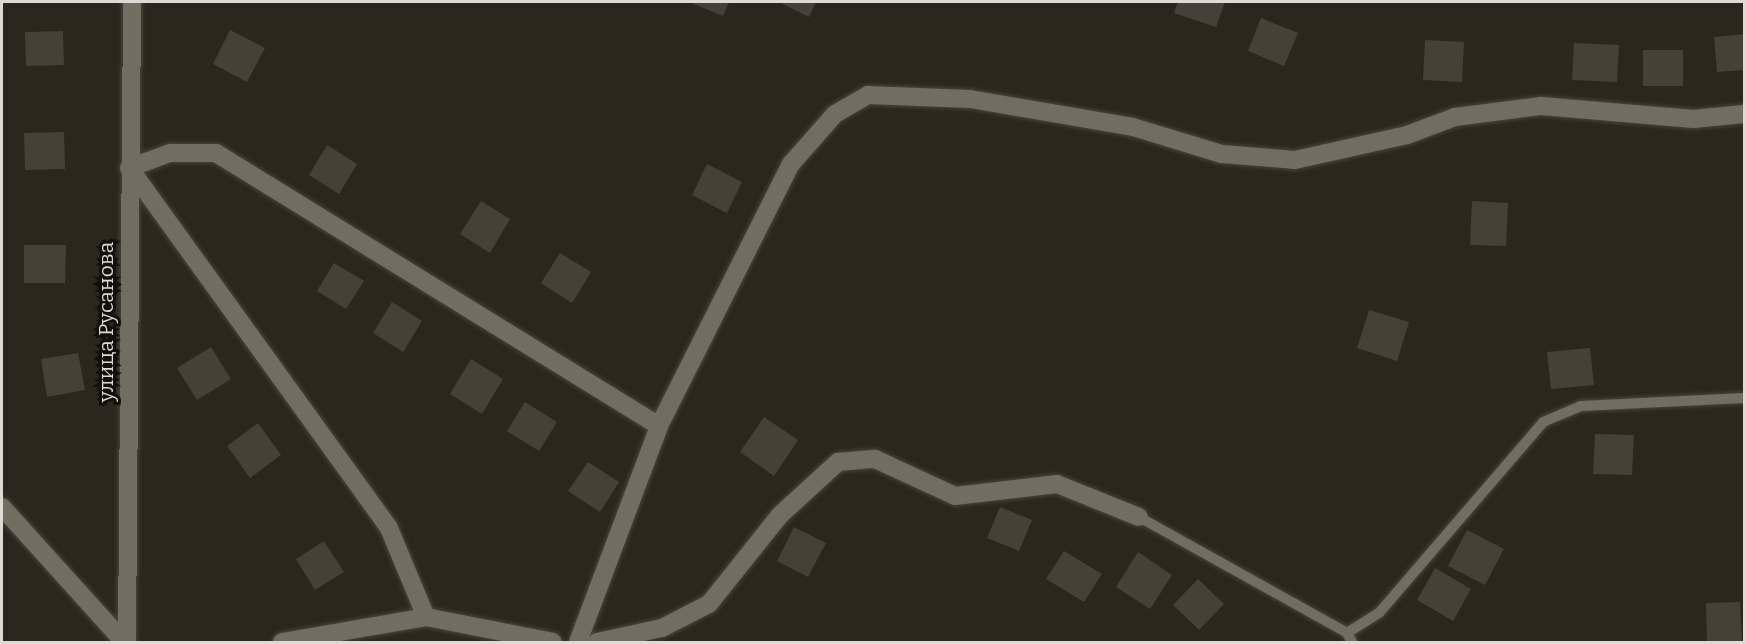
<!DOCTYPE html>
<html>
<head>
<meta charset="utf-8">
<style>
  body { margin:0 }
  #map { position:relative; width:1746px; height:644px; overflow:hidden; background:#2b271c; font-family:Bitter,serif }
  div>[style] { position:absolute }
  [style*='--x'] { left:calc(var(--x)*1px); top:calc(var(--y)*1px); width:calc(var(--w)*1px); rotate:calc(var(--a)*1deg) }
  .building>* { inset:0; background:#454136 }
  .roads { filter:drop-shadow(0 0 2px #47453c) drop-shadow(0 0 2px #47453c) }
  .lane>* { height:10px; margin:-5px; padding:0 5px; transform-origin:5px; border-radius:5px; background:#726d61 }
  .street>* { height:18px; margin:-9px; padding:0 9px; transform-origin:9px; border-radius:9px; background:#726d61 }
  span { translate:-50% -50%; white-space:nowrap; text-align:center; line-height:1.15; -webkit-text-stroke:6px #12100b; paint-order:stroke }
  .street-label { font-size:21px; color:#dcdad3 }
  .frame { position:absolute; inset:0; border:3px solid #dcdad3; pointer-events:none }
</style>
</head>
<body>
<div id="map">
  <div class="building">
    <i style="clip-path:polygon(689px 2px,729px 2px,723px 16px)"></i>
    <i style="clip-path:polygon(779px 2px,816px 2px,809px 17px)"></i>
    <i style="clip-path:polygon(1178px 2px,1225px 2px,1216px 27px,1174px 13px)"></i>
    <i style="clip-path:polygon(1261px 18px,1298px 33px,1284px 66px,1248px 51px)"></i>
    <i style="clip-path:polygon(230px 30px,265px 48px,247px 82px,213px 64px)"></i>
    <i style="clip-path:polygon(63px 31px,64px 65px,26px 66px,25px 32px)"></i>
    <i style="clip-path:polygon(1744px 34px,1744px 70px,1717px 72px,1714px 37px)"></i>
    <i style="clip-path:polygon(1425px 40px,1464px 42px,1462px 82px,1423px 80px)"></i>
    <i style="clip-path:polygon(1574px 43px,1619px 45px,1617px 82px,1572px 80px)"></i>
    <i style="clip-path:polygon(1643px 50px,1683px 50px,1683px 86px,1643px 86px)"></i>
    <i style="clip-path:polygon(64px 132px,65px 169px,25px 170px,24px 133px)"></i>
    <i style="clip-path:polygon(327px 145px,357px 164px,339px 194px,309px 175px)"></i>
    <i style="clip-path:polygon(707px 164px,742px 182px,727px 213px,692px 195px)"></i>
    <i style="clip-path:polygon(481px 201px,510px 219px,490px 253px,460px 234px)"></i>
    <i style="clip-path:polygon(1472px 201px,1508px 203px,1506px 246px,1470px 245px)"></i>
    <i style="clip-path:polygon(24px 245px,66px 245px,65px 283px,24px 283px)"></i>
    <i style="clip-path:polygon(560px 253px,591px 272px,572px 303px,541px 283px)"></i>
    <i style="clip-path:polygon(334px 263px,364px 281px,346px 309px,317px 291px)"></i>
    <i style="clip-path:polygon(392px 302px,422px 321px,403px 352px,373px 333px)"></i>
    <i style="clip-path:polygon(1369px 310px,1409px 322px,1397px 361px,1357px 348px)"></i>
    <i style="clip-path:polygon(211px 347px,231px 379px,197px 400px,177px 368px)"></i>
    <i style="clip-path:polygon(1590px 348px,1594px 385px,1551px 389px,1547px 352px)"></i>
    <i style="clip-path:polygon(78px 353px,85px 390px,47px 397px,41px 359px)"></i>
    <i style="clip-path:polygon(471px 359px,503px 379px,482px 414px,450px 394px)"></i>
    <i style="clip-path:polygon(525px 402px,557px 422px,539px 451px,507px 431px)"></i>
    <i style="clip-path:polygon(764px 417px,798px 440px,774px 476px,740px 452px)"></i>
    <i style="clip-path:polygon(258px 423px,281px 455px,250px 478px,227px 446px)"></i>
    <i style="clip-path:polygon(1595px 434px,1634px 435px,1632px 475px,1593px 474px)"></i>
    <i style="clip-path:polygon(588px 462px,619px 482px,600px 512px,568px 491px)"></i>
    <i style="clip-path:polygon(1000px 507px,1032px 520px,1019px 551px,987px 538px)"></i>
    <i style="clip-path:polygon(794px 527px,826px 543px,808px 577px,777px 561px)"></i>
    <i style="clip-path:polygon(1467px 530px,1504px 549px,1485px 585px,1448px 566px)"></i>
    <i style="clip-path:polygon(324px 541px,344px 572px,315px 590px,296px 559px)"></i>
    <i style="clip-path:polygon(1064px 551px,1102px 574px,1084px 602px,1046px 579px)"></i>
    <i style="clip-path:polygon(1138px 552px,1172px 575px,1150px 609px,1116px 587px)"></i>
    <i style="clip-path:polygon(1435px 568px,1471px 589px,1453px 621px,1417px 600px)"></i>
    <i style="clip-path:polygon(1198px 579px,1224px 604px,1199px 630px,1173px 605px)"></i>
    <i style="clip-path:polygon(1740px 602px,1742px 642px,1707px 642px,1706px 603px)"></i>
  </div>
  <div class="roads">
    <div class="lane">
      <i style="--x:1139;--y:517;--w:238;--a:29.1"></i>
      <i style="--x:1347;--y:633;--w:10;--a:61"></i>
      <i style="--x:1347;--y:633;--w:38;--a:-32"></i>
      <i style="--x:1379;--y:613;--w:252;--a:-49.3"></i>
      <i style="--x:1543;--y:422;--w:41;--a:-22.8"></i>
      <i style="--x:1581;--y:406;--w:163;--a:-2.8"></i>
    </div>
    <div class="street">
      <i style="--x:2;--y:507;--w:182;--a:47.9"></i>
      <i style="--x:426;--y:617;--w:96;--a:-112.6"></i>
      <i style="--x:389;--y:528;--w:444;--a:-125.8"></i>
      <i style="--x:129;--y:168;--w:44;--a:-20.1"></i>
      <i style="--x:170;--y:153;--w:46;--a:0"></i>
      <i style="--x:216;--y:153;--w:520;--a:31.64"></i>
      <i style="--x:127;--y:642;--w:640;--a:-89.55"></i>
      <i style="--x:282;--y:642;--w:146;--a:-9.8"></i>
      <i style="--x:426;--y:617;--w:129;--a:11.1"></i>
      <i style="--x:578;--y:642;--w:231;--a:-69.4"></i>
      <i style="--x:659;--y:426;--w:293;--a:-63.3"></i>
      <i style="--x:791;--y:164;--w:67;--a:-48.7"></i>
      <i style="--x:835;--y:114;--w:38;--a:-30"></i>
      <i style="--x:868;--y:95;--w:102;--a:2.2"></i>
      <i style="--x:970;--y:99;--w:165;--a:9.7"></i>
      <i style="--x:1133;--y:127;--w:93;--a:16.9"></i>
      <i style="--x:1222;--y:154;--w:73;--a:4.7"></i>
      <i style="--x:1295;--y:160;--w:115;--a:-12.6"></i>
      <i style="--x:1407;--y:135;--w:51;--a:-20.6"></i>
      <i style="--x:1455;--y:117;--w:87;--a:-7.3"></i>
      <i style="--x:1541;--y:106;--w:153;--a:4.9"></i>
      <i style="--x:1693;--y:119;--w:51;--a:-5.6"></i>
      <i style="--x:597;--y:642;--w:66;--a:-12.2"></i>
      <i style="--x:662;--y:628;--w:53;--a:-27.1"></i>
      <i style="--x:709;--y:604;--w:114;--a:-51.4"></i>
      <i style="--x:780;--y:515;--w:79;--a:-42.4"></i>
      <i style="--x:838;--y:462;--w:37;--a:-5"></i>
      <i style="--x:875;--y:459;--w:88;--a:24.8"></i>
      <i style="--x:955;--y:496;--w:103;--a:-6.7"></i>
      <i style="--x:1057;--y:484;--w:88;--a:21.9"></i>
    </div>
  </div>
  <div class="street-label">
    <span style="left:106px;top:322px;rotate:-90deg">улица Русанова</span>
  </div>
  <div class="frame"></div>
</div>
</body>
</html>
